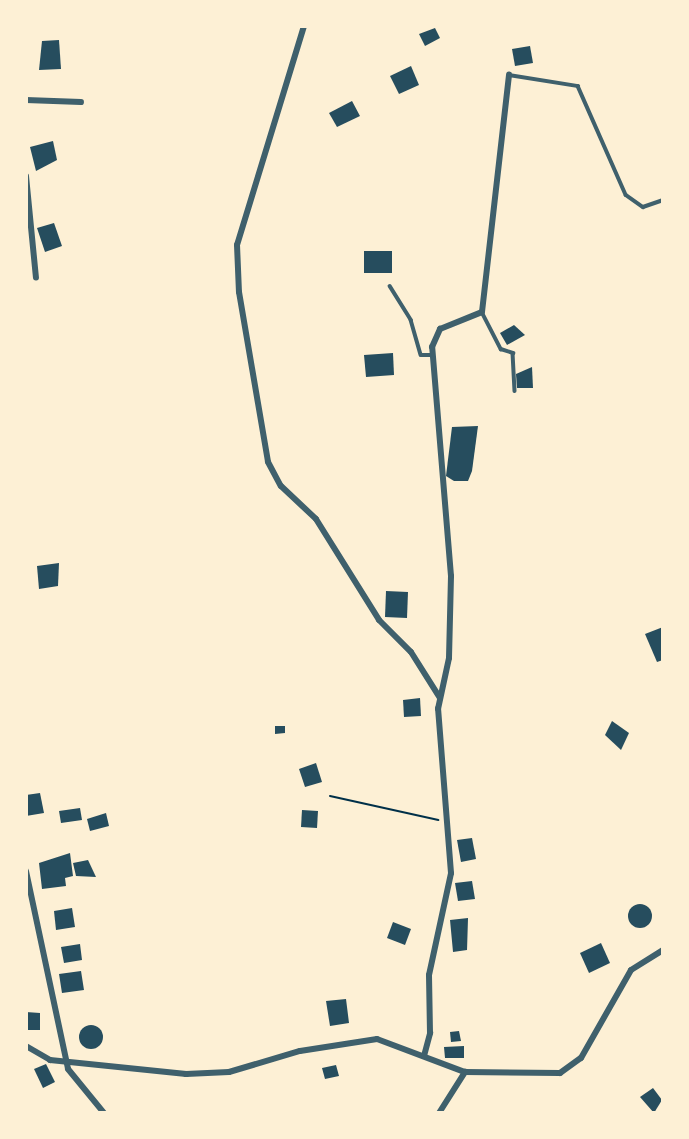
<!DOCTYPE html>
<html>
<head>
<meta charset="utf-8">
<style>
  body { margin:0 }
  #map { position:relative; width:689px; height:1139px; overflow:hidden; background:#fdf0d5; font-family:"PT Sans",sans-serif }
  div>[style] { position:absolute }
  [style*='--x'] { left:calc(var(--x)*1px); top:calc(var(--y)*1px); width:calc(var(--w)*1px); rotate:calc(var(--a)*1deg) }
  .building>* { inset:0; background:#264d5e }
  .round { border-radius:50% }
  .path>* { height:2px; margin:-1px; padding:0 1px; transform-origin:1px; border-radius:1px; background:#003049 }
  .service>* { height:3.5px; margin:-1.75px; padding:0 1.75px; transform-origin:1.75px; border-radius:1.75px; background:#3f606c }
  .minor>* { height:6px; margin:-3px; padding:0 3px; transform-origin:3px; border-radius:3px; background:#3f606c }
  span { translate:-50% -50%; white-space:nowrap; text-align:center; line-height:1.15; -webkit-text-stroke:7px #fdf0d5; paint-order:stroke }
  .frame { position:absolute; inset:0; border:28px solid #fdf0d5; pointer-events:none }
</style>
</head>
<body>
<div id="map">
  <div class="building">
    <i style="clip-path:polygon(435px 28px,440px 38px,425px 46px,419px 34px)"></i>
    <i style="clip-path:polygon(59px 40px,61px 69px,39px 70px,42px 41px)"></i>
    <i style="clip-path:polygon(530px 46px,533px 63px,515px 66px,512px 49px)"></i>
    <i style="clip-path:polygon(411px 66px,419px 85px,399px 94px,390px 76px)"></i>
    <i style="clip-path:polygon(352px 101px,360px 116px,337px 127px,329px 113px)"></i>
    <i style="clip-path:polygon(53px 141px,57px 160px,36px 171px,30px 147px)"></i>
    <i style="clip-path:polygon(54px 223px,62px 246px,45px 252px,37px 228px)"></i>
    <i style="clip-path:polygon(364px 251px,392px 251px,392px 273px,364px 273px)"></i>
    <i style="clip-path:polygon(514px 325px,525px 335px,507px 345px,500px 333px)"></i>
    <i style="clip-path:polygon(393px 353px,394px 375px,366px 377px,364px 355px)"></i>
    <i style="clip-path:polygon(532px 367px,533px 388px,517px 388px,516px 374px)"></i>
    <i style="clip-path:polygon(478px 426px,472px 471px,468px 481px,454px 481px,446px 476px,452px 427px)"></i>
    <i style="clip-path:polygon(59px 563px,58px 586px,39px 589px,37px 566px)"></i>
    <i style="clip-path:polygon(386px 591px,408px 592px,407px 618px,385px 617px)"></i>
    <i style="clip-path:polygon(663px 627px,663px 660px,657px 662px,645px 634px)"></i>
    <i style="clip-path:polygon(420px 698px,421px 716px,404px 717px,403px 700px)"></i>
    <i style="clip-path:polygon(612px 721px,629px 733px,621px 750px,605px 735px)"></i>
    <i style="clip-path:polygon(275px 726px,285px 726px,285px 733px,275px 734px)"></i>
    <i style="clip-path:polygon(316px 763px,322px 782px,305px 787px,299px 769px)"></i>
    <i style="clip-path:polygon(40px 793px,44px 813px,26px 816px,26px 795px)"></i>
    <i style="clip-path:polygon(80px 808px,82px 820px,61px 823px,59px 811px)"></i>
    <i style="clip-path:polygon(302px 810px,318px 811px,317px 828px,301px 827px)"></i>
    <i style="clip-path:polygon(106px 813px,109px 826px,90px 831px,87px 819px)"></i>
    <i style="clip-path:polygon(472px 838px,476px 859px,461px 862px,457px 840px)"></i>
    <i style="clip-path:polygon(70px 853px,73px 876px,65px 878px,66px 886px,42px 889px,39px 863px)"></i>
    <i style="clip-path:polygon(88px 860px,96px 877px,76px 876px,73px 863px)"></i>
    <i style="clip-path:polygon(472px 881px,475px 899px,458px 901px,455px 883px)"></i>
    <i class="round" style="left:628px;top:904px;width:24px;height:24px"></i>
    <i style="clip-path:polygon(72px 908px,75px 927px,56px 930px,54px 911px)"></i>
    <i style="clip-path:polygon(468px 918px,467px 950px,453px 952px,450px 920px)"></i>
    <i style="clip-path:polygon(393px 922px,411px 929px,405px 945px,387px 938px)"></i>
    <i style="clip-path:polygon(601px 943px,610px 963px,589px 973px,580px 953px)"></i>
    <i style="clip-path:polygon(80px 944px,82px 960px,64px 963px,61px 947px)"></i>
    <i style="clip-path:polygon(81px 971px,84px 990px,62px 993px,59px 974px)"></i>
    <i style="clip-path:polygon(346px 999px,349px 1023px,330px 1026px,326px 1001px)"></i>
    <i style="clip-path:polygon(26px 1012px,40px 1013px,40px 1030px,26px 1030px)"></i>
    <i class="round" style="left:79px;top:1025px;width:24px;height:24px"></i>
    <i style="clip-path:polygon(459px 1031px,461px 1041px,451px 1042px,450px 1032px)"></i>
    <i style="clip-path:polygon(464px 1046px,464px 1058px,445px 1058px,444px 1047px)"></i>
    <i style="clip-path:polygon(46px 1064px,55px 1082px,43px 1088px,34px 1069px)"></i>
    <i style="clip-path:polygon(336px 1065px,339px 1076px,325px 1079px,322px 1068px)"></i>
    <i style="clip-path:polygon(653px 1088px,662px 1100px,654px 1113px,640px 1097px)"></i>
  </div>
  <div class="path">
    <i style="--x:330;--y:796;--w:111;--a:12.5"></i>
  </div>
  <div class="service">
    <i style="--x:509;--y:75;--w:70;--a:9.1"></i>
    <i style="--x:578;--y:86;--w:119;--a:66.2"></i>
    <i style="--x:626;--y:195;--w:21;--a:35"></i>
    <i style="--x:643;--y:207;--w:21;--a:-19"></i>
    <i style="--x:390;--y:286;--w:40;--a:58"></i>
    <i style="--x:411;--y:320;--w:36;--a:74"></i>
    <i style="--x:421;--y:355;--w:11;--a:0"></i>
    <i style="--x:482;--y:312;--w:42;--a:62.8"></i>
    <i style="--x:501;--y:349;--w:13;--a:18"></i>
    <i style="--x:513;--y:353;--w:38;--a:87"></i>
  </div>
  <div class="minor">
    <i style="--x:304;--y:26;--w:229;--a:107"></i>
    <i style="--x:237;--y:245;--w:47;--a:87.6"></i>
    <i style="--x:239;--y:292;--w:172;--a:80.3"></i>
    <i style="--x:268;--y:462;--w:27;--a:62"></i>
    <i style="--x:281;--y:486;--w:48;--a:43.3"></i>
    <i style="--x:316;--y:519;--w:119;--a:58"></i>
    <i style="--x:379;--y:620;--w:45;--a:45"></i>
    <i style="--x:411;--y:652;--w:54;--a:57.8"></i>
    <i style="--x:26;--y:100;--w:55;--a:2.1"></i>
    <i style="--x:26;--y:176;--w:102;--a:84.4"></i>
    <i style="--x:26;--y:871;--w:202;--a:78"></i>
    <i style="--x:68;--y:1069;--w:57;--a:50.7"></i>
    <i style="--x:26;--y:1046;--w:28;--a:30"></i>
    <i style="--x:50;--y:1060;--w:137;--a:5.9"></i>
    <i style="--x:186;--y:1074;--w:43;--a:-2.7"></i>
    <i style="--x:229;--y:1072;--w:74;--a:-16.5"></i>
    <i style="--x:300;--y:1051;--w:78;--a:-8.9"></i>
    <i style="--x:377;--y:1039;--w:94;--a:20.6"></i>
    <i style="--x:465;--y:1072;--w:95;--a:0.6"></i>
    <i style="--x:560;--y:1073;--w:26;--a:-36"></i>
    <i style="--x:581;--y:1058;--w:101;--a:-60.4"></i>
    <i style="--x:631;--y:970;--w:38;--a:-32"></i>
    <i style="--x:424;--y:1056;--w:24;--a:-75"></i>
    <i style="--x:430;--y:1033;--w:58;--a:-91"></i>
    <i style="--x:429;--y:975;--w:104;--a:-77.8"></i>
    <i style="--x:451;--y:873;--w:165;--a:-94.5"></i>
    <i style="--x:438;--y:709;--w:52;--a:-77.8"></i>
    <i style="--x:449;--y:658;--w:82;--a:-88.6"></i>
    <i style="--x:451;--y:576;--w:230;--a:-94.7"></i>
    <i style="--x:432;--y:347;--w:20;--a:-66"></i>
    <i style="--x:440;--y:329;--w:45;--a:-22"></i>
    <i style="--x:482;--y:312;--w:239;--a:-83.5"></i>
    <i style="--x:439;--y:1113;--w:49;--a:-57.6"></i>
  </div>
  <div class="frame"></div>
</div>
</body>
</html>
